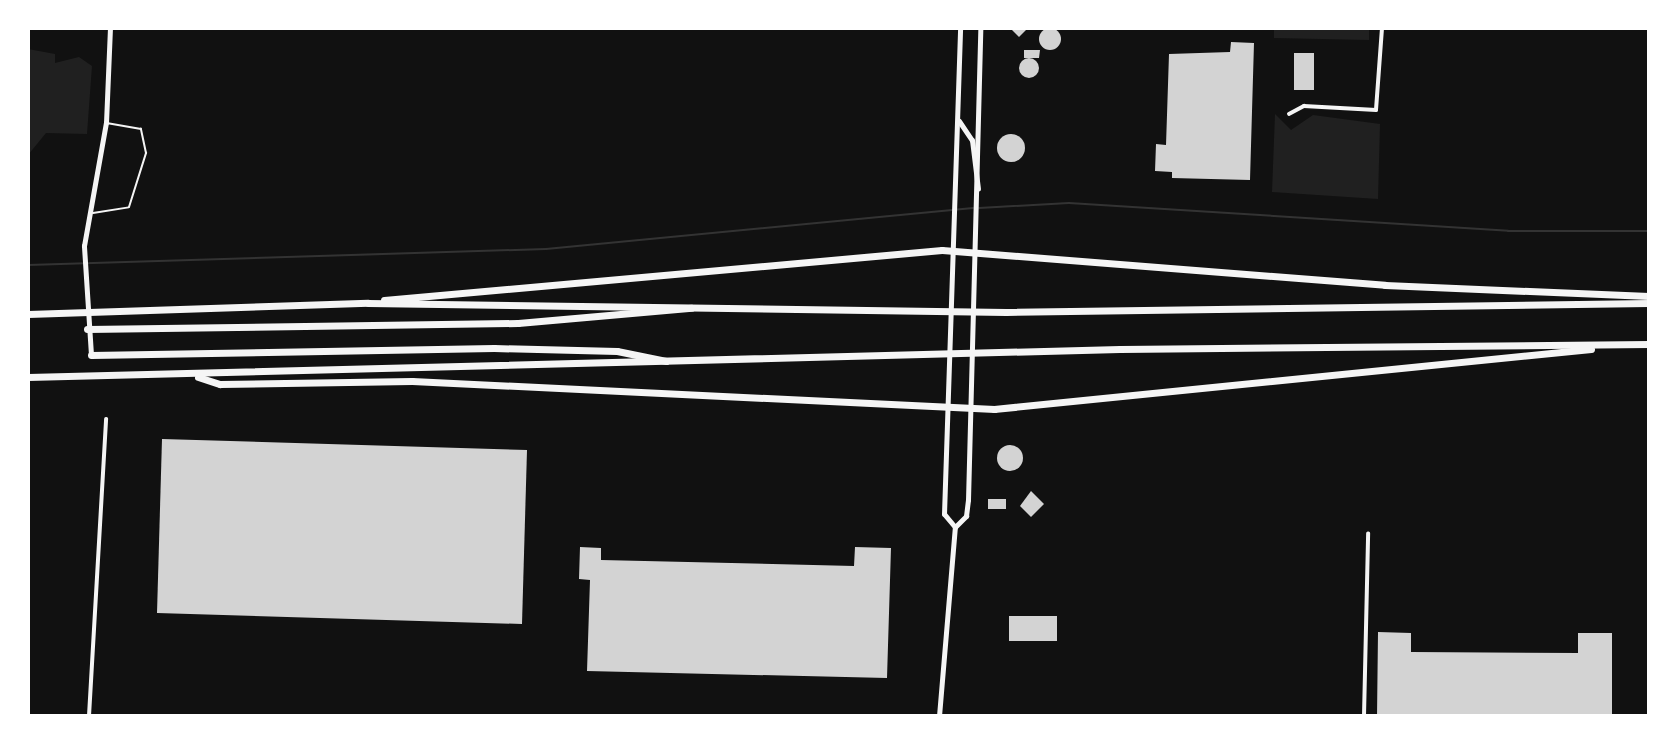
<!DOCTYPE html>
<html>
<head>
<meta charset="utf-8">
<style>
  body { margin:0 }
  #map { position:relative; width:1677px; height:744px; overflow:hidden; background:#111; font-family:Signika,sans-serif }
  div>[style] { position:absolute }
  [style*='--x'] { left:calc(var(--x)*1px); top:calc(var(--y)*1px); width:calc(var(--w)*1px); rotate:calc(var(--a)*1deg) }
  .green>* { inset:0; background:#202020 }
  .stream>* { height:2px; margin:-1px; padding:0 1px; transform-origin:1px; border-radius:1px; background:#333 }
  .building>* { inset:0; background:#d3d3d3 }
  .round { border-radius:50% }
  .service>* { height:2px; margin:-1px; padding:0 1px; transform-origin:1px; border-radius:1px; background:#f5f5f5 }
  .minor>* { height:3.5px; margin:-1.75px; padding:0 1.75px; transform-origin:1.75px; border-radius:1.75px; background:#f5f5f5 }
  .tertiary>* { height:4.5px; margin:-2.25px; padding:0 2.25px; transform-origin:2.25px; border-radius:2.25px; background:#f5f5f5 }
  .secondary>* { height:5px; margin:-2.5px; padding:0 2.5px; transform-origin:2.5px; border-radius:2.5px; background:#f5f5f5 }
  .motorway>* { height:7px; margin:-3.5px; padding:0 3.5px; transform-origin:3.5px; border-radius:3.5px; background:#f5f5f5 }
  span { translate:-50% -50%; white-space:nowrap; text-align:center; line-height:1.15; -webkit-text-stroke:7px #fff; paint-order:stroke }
  .frame { position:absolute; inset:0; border:30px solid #fff; pointer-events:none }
</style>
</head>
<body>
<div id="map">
  <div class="green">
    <i style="clip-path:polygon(1274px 28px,1369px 28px,1369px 40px,1274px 38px)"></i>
    <i style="clip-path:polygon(28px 49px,55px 54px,55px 63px,79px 57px,92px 66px,87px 134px,46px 133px,28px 155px)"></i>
    <i style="clip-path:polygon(1275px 114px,1291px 130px,1313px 115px,1380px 124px,1378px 199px,1272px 192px)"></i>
  </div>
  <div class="stream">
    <i style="--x:979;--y:208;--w:90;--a:-3.2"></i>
    <i style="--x:1069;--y:203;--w:440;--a:3.6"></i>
    <i style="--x:1508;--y:231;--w:141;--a:0"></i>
    <i style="--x:28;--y:265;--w:518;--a:-1.77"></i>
    <i style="--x:546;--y:249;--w:429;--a:-5.5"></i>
  </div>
  <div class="building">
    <i style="clip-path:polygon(1010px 28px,1028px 28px,1019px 37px)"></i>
    <i class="round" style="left:1039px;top:28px;width:22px;height:22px"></i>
    <i style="clip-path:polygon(1231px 42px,1254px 43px,1250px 180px,1172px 178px,1172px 172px,1155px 171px,1156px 144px,1166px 145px,1169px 54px,1230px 52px)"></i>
    <i style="clip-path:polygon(1024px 50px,1040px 50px,1039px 58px,1024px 58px)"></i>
    <i style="clip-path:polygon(1294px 53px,1314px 53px,1314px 90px,1294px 90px)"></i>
    <i class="round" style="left:1019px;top:58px;width:20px;height:20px"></i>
    <i class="round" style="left:997px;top:134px;width:28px;height:28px"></i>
    <i style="clip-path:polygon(162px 439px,527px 450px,522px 624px,157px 613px)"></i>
    <i class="round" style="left:997px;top:445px;width:26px;height:26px"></i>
    <i style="clip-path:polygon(1031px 491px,1044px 504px,1031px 517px,1020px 506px)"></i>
    <i style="clip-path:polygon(988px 499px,1006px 499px,1006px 509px,988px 509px)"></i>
    <i style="clip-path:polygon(580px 547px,601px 548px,601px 560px,854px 566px,855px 547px,891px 548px,887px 678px,587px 671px,590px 580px,579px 579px)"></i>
    <i style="clip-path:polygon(1009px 616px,1057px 616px,1057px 641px,1009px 641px)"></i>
    <i style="clip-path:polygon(1378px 632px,1411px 633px,1411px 652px,1578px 653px,1578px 633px,1612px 633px,1612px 716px,1377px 716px)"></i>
  </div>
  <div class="service">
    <i style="--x:93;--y:213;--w:36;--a:-9"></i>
    <i style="--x:129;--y:207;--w:57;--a:-72.5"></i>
    <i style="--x:146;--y:153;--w:25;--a:-102"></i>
    <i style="--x:141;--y:129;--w:35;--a:-170"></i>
  </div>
  <div class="minor">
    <i style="--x:1289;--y:114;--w:17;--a:-28"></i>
    <i style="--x:1304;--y:106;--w:72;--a:3.2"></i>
    <i style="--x:1376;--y:110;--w:82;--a:-85.8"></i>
    <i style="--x:89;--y:716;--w:297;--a:-86.7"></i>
    <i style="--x:1364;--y:716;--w:182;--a:-88.7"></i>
  </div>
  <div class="tertiary">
    <i style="--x:91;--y:355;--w:109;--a:-93.7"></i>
    <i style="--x:84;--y:246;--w:125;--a:-79.9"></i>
    <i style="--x:106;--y:123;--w:95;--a:-87.6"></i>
  </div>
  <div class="secondary">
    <i style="--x:959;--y:121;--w:23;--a:56"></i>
    <i style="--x:972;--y:140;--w:49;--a:83"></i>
    <i style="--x:955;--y:527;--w:17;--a:-130"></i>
    <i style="--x:944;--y:514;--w:486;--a:-88.1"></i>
    <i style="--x:939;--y:716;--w:190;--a:-85.2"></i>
    <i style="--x:955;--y:527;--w:16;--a:-45"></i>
    <i style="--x:966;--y:516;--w:16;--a:-83"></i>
    <i style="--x:968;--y:500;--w:472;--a:-88.5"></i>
  </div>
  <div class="motorway">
    <i style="--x:384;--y:300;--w:560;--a:-5.12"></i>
    <i style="--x:942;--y:250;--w:444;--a:4.5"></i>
    <i style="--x:1385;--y:285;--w:264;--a:2.4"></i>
    <i style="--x:28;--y:314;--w:340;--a:-1.9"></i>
    <i style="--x:368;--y:303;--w:638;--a:0.81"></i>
    <i style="--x:1006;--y:312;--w:643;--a:-0.8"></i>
    <i style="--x:87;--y:329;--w:431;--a:-0.8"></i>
    <i style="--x:518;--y:323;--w:174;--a:-5"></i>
    <i style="--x:91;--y:355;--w:403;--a:-1"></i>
    <i style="--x:494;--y:348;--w:123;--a:1.4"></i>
    <i style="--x:617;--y:351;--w:50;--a:11.5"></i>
    <i style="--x:28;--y:377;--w:1092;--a:-1.47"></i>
    <i style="--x:1120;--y:349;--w:529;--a:-0.54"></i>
    <i style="--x:198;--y:377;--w:23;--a:18"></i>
    <i style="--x:220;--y:384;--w:192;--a:-0.9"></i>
    <i style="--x:412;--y:381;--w:583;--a:2.75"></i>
    <i style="--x:994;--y:409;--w:600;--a:-5.74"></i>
  </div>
  <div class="frame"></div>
</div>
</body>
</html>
